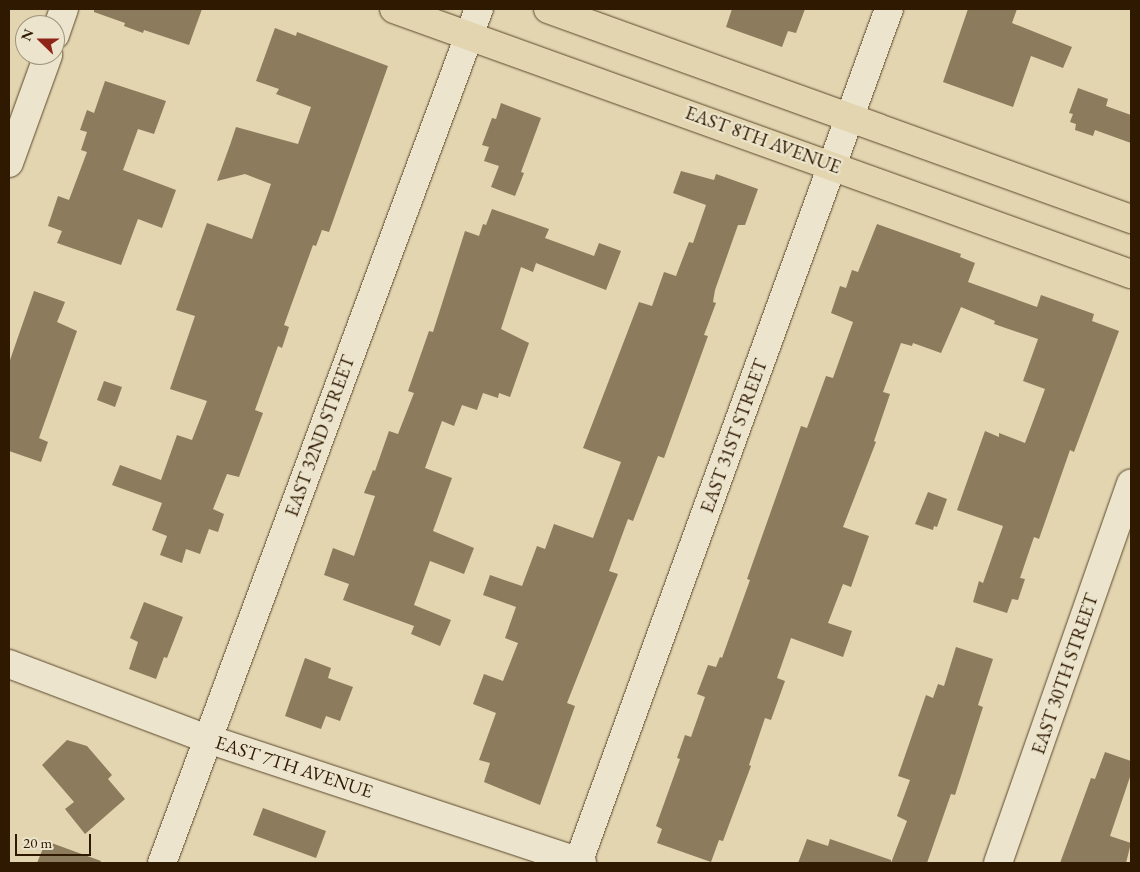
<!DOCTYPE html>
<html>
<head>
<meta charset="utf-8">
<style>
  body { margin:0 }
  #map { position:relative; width:1140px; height:872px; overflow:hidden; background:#e2d5b0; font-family:"EB Garamond",serif }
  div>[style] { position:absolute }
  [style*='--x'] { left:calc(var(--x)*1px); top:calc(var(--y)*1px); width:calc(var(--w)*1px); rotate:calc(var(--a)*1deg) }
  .building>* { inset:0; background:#8c7b5c }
  .roads { filter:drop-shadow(0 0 1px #5c482c) drop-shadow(0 0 1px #5c482c) }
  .minor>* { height:28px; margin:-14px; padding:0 14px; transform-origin:14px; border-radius:14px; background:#ece4cc }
  .major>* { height:28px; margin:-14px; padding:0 14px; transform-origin:14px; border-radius:14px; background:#e2d5b0 }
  span { translate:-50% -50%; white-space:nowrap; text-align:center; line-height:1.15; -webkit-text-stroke:4.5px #ece4cc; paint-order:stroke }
  .street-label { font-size:19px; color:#2f1900 }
  .frame { position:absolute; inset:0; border:10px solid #2f1900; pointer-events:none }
  .north { position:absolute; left:15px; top:15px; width:50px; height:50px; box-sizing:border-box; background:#ece4cc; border:1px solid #a0937a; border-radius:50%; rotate:292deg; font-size:14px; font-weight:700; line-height:20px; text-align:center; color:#2f1900 }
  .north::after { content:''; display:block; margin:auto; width:18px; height:22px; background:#8f2418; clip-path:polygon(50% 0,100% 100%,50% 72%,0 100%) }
  .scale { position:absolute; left:15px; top:834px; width:76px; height:22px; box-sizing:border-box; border:2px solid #2f1900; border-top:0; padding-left:6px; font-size:15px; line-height:18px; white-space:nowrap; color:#2f1900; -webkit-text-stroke:4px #ece4cc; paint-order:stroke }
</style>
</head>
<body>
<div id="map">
  <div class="building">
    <i style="clip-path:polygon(94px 9px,202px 9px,189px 45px,144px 30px,143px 33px,124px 26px,125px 23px,94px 12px)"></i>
    <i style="clip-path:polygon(732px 9px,805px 9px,796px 33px,788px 31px,782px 47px,726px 27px)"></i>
    <i style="clip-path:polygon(968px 9px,1017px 9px,1012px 23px,1072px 47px,1063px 68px,1031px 56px,1013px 107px,943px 82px)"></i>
    <i style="clip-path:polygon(275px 28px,296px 36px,297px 32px,388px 66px,329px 232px,322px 230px,316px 246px,313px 245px,284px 325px,289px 327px,282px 348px,278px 346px,255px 410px,263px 413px,239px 477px,227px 474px,213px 509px,224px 514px,218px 532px,209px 529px,200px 554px,186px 549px,182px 563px,160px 555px,167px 536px,152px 530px,162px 503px,112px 485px,120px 465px,161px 480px,177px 435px,192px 440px,207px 401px,170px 389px,195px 316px,176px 310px,207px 223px,252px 239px,271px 184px,245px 174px,217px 181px,230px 145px,236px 127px,298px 144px,311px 107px,276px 94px,279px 89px,256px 81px)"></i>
    <i style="clip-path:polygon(105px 81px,166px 101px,154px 134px,138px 129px,123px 170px,176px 190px,162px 228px,138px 219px,121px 265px,57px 243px,62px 231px,48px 226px,58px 196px,69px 200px,87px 152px,81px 150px,87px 132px,80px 130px,87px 110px,94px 113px)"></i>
    <i style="clip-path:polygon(1078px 88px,1108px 99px,1106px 106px,1131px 115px,1131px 143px,1095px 130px,1093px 136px,1075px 130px,1076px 124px,1070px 122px,1073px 114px,1069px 113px)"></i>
    <i style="clip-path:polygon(501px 103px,541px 118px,521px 172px,524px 173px,515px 196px,491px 187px,499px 166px,484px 161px,489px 147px,482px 145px,492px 118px,496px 119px)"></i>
    <i style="clip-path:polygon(681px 171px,714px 180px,716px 174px,758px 189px,745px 225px,738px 225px,715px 290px,713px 302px,716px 303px,704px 335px,708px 336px,664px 458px,658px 456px,633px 521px,628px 519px,609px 571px,618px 574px,567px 703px,575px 706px,540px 805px,484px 782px,490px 763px,479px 760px,496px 713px,473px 704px,484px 674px,503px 681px,518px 643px,505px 638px,516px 607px,483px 595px,490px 575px,522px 586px,537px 546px,545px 549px,554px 524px,593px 538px,621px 462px,583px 448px,639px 302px,652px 306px,664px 272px,676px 276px,689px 242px,693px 243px,706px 205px,673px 193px)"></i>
    <i style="clip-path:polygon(492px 209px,549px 229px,545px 238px,594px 256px,599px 243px,621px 251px,606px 290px,536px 263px,533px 272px,521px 267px,501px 329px,529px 343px,510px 397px,499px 393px,498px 398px,483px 393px,477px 410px,462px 405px,454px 426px,442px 421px,425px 468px,452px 478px,433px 531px,474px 548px,464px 574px,430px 561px,414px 605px,451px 620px,440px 646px,411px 634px,414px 626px,343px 600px,349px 584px,324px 575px,333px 548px,354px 556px,375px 496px,364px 493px,373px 470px,375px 471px,389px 431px,398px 434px,414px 393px,408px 391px,429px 331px,433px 332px,465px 231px,479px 236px,483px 224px,486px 225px)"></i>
    <i style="clip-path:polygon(877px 224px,961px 254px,960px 257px,975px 263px,968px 282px,1037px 307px,1041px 295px,1094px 314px,1092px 321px,1119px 331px,1074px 452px,1070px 450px,1039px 539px,1034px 537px,1020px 578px,1025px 579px,1018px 600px,1012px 599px,1007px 613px,973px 602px,979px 581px,983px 583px,1003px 526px,957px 510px,985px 431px,999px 437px,999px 433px,1025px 443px,1045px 389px,1023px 381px,1038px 339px,994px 324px,995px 321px,961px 307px,941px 353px,913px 343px,912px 346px,901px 343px,883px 392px,890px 394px,874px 441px,876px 442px,843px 527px,869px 536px,851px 587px,843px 584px,828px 623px,852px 631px,843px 657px,791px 638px,777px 678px,785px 681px,771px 720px,765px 718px,749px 765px,751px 766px,730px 822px,723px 841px,719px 840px,711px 862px,657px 843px,662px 829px,656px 826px,680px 759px,677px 758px,685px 735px,691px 737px,705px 697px,697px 694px,708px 665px,716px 667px,720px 657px,722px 658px,750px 580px,747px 579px,801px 426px,807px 428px,826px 376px,833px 378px,853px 322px,831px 313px,840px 286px,846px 288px,852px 270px,858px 272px)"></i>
    <i style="clip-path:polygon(34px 291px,65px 302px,57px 322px,77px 331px,39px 438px,48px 442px,41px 462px,9px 451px,9px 363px)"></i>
    <i style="clip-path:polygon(104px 381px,122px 387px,115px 407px,97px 400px)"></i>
    <i style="clip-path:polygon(928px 492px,947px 499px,937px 527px,934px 526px,933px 530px,915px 524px)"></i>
    <i style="clip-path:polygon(144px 602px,183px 617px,167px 658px,164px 657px,156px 679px,129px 669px,138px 642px,130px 638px)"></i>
    <i style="clip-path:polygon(956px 647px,993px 659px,978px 705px,983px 707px,955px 795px,951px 794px,927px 863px,891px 863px,907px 821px,897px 816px,910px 780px,898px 776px,926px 695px,933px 698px,938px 684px,944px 686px)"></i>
    <i style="clip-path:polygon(305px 658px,331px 668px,328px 678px,353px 687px,340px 721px,326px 716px,321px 729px,285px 716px)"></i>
    <i style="clip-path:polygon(67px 740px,87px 746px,112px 775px,108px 779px,125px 799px,85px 834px,65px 809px,74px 802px,42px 765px)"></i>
    <i style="clip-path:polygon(1105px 752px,1131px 761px,1131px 774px,1110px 836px,1131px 843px,1126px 863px,1060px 863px,1091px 778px,1095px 779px)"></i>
    <i style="clip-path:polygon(263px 808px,326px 831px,316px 858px,253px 835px)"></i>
    <i style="clip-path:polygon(807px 839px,828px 846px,830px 839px,891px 860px,891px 863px,798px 863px)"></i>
    <i style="clip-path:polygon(46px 841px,101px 861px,100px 863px,37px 863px)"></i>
  </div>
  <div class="roads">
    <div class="minor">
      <i style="--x:55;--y:35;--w:28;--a:-71"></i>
      <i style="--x:9;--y:163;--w:115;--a:-70.1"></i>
      <i style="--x:9;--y:664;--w:213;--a:20.7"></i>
      <i style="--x:208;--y:739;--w:394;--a:18.3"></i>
      <i style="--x:162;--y:863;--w:911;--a:-69.64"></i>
      <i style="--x:578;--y:863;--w:909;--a:-69.99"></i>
      <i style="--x:998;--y:863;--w:402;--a:-70.7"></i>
    </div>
    <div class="major">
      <i style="--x:394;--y:9;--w:783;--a:19.78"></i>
      <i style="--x:548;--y:9;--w:620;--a:19.81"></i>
    </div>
  </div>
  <div class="street-label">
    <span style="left:763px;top:140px;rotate:20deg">EAST 8TH AVENUE</span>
    <span style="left:320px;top:436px;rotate:-70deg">EAST 32ND STREET</span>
    <span style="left:734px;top:436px;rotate:-70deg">EAST 31ST STREET</span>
    <span style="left:1065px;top:674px;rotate:-71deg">EAST 30TH STREET</span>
    <span style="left:294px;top:767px;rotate:18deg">EAST 7TH AVENUE</span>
  </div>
  <div class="frame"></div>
  <div class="north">N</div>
  <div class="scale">20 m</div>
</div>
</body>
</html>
